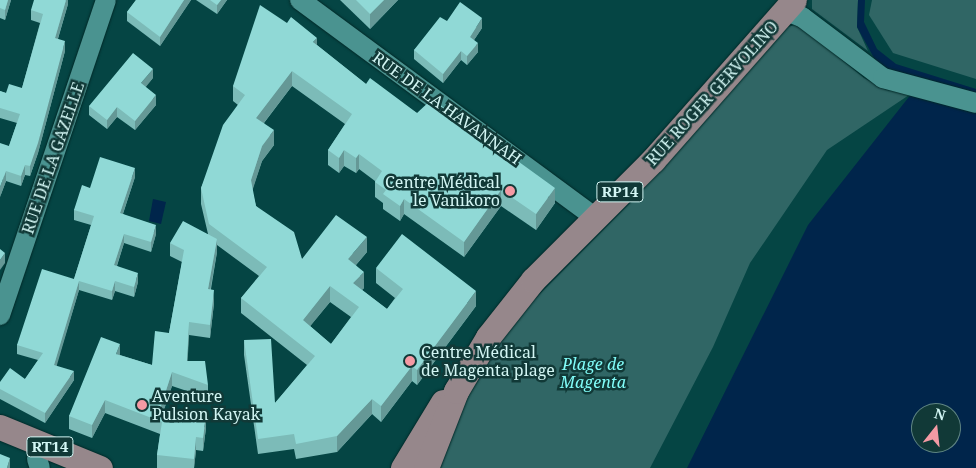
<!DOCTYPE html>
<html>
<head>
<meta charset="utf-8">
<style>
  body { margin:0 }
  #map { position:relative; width:976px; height:468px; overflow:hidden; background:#054544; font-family:"Noto Serif",serif }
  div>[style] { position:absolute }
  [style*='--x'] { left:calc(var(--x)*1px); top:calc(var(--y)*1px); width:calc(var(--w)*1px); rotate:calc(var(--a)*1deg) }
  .green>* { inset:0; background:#306665 }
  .water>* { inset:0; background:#00254b }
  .roads { filter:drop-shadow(0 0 1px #002928) drop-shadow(0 0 1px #002928) }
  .minor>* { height:20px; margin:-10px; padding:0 10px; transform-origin:10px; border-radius:10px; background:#4a9390 }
  .major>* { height:25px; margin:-12.5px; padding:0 12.5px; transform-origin:12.5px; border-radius:12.5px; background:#96878b }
  .wall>* { inset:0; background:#7cbbb8 }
  .shaded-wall>* { inset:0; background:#659896 }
  .building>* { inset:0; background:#90d9d6 }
  .dots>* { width:14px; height:14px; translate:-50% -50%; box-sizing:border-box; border:2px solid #113937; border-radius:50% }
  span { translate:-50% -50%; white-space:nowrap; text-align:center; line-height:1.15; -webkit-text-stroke:5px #113937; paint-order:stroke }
  .shield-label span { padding:1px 4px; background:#113937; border:1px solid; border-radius:4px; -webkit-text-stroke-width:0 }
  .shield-label { font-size:15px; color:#d3f6f4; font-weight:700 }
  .street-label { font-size:16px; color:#d3f6f4 }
  .poi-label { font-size:16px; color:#d3f6f4 }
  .right { translate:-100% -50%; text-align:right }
  .left { translate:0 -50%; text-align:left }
  .park-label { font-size:16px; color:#81fcf8; font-style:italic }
  .north { position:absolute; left:911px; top:403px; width:50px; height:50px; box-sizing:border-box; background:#113937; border:1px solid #5f8583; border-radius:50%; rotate:16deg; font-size:14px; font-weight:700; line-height:20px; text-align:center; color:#d3f6f4 }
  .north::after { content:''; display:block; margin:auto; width:18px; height:22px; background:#f49aa4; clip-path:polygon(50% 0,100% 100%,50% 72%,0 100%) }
</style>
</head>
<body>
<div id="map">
  <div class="green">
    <i style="clip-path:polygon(812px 0,858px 0,857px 27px,868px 51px,812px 9px)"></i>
    <i style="clip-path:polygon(872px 0,976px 0,976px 79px,893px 53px,869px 15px)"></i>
    <i style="clip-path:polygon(798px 24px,864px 78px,886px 90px,912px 93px,827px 150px,750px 263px,713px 347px,650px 468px,434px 468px,458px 409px,516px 318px,634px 199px,788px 27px)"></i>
  </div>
  <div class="water">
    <i style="clip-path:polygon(858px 0,865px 0,864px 22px,877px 49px,896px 64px,976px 89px,976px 95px,879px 67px,857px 27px)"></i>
    <i style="clip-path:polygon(evenodd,912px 93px,976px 109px,976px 468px,687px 468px,808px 225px,912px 93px,921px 413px,951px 413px,951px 443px,921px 443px,921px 413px)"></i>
    <i style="clip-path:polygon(153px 199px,166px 202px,161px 224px,149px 221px)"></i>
  </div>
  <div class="roads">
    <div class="minor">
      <i style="--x:300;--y:0;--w:365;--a:36.4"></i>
      <i style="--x:786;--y:11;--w:17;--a:21"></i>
      <i style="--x:802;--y:17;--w:101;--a:37"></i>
      <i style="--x:883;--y:78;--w:96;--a:15"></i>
      <i style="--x:0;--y:315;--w:332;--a:-71.4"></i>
      <i style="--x:37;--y:459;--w:9;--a:72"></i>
    </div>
    <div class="major">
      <i style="--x:0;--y:427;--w:108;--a:22.3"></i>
      <i style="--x:403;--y:468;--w:77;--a:-58.8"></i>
      <i style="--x:426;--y:468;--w:83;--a:-68.7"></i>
      <i style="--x:456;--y:391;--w:63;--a:-59.3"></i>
      <i style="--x:488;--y:337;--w:73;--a:-51.7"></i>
      <i style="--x:533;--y:280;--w:170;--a:-45"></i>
      <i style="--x:653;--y:160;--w:213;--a:-48.6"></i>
    </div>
  </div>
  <div class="wall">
    <i style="clip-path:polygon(0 0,11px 0,5px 20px,0 18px)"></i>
    <i style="clip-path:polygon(68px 0,68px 4px,58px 39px,65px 51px,38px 153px,30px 176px,25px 175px,21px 186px,6px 181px,0 197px,9px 146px,17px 123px,0 118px,0 91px,6px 93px,22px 88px,40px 23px,31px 20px,31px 10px)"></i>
    <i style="clip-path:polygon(136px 0,191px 0,160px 46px,127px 21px,127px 12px)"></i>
    <i style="clip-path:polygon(196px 0,227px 0,217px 14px)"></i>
    <i style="clip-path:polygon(340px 0,398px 0,370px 29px)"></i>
    <i style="clip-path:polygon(447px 21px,482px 28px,474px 40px,478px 52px,467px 65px,461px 60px,443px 83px,414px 59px,414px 50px)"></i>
    <i style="clip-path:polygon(evenodd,317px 45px,366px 84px,417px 113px,555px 203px,536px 230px,501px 206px,464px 257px,404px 214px,400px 221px,383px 209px,383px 203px,375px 197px,375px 181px,359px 169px,356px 173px,344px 166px,339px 173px,328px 165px,328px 150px,345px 124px,292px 86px,264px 123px,274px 145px,262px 161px,252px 190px,256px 206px,302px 259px,367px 252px,356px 265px,364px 288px,362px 290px,387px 309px,395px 298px,376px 283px,376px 268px,476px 306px,417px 385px,412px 381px,381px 422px,372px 414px,337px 452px,296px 459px,294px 449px,258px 454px,244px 355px,244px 340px,275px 403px,307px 365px,241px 313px,241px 298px,259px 276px,217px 245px,217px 252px,211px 289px,214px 303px,210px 338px,189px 335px,187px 361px,208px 385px,208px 398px,172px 386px,164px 409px,206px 428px,203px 451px,196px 450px,194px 468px,157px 468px,157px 455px,160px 434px,105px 413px,92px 438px,69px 429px,69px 416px,120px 355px,152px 365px,169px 333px,182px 262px,170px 256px,170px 243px,208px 234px,201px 204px,201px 188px,238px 105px,233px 101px,233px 86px,317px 45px,330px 302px,351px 317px,331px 344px,310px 326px,330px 302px)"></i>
    <i style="clip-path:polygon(153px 78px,145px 87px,156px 105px,135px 130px,117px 117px,107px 129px,89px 115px,89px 106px)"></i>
    <i style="clip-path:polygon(135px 177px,123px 214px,156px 234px,151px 252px,124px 243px,117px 266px,138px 282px,134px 297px,115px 291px,112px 300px,79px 290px,56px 366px,74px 380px,45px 423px,0 399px,0 382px,25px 379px,38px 360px,17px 354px,17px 345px,74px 279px,91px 225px,74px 220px,74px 210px,90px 188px)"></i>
  </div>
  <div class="shaded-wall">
    <i style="clip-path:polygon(8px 0,11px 0,5px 20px,5px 10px)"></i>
    <i style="clip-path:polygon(66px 0,68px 0,68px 4px,55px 48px,55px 38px)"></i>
    <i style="clip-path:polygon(184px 0,191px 0,160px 46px,160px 37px)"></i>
    <i style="clip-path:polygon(221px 0,227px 0,217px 14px,217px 5px)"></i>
    <i style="clip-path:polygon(384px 0,398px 0,370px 29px,370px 14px)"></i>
    <i style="clip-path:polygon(482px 18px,482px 28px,470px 46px,470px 37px)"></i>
    <i style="clip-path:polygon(317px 38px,317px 53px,313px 42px)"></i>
    <i style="clip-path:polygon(65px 41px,65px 51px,38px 153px,30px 176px,30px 166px)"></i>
    <i style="clip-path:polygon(478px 43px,478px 52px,467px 65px,467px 56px)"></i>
    <i style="clip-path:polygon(461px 51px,461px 60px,443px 83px,443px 74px)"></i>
    <i style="clip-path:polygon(153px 69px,153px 78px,141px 93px,141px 83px)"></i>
    <i style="clip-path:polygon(292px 71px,292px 86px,256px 133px,256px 118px)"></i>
    <i style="clip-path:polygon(156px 95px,156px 105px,135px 130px,135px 121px)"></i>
    <i style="clip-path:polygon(117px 107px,117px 117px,107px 129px,107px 120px)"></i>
    <i style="clip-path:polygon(274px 130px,274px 145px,262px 161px,251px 195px,251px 180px,262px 146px)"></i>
    <i style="clip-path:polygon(344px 150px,344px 166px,339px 173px,339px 158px)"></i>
    <i style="clip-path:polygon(359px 154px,359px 169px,356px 173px,356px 158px)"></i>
    <i style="clip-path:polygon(25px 165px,25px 175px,21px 186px,21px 176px)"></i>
    <i style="clip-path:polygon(135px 168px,135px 177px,120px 222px,120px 213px)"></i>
    <i style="clip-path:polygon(6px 171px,6px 181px,0 197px,0 187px)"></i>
    <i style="clip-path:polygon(555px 188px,555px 203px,536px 230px,536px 214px)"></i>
    <i style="clip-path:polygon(501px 190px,501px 206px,464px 257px,464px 242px)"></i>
    <i style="clip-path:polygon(404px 199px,404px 214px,400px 221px,400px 206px)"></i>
    <i style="clip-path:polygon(156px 225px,156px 234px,151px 252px,151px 242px)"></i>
    <i style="clip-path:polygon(124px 234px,124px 243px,114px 274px,114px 265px)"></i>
    <i style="clip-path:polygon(367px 237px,367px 252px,348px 274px,348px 259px)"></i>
    <i style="clip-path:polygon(217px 239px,217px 252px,208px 302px,208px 289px)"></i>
    <i style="clip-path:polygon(5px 253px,5px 263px,0 270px,0 260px)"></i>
    <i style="clip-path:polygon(364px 272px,364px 288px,353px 298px,353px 283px)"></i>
    <i style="clip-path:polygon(138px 273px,138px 282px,134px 297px,134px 287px)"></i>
    <i style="clip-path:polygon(79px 281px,79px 290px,54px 375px,54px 365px)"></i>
    <i style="clip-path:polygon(115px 281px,115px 291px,112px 300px,112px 291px)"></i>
    <i style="clip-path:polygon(330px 286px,330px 302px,303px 335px,303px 320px)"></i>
    <i style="clip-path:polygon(214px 290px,214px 303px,210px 338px,210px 325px)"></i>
    <i style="clip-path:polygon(476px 291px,476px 306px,417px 385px,417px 370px)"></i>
    <i style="clip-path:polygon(189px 322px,189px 335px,187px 374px,187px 361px)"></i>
    <i style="clip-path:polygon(120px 344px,120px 357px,116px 354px)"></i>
    <i style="clip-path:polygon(412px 366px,412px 381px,381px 422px,381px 406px)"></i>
    <i style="clip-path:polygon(74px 371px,74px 380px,45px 423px,45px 413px)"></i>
    <i style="clip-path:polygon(172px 372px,172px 386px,160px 422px,160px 409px)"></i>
    <i style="clip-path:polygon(372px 399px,372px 414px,337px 452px,337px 436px)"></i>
    <i style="clip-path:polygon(105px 400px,105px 413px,92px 438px,92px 425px)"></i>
    <i style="clip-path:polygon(206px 415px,206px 428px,203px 451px,203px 438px)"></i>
    <i style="clip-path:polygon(196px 437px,196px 450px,194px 468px,194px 459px)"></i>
    <i style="clip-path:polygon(10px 458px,10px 468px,7px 468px)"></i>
  </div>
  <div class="building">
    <i style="clip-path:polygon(0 0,8px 0,5px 10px,0 8px)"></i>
    <i style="clip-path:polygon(34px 0,66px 0,55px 38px,65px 41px,38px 143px,30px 166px,25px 165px,21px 176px,6px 171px,0 187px,0 143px,9px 146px,20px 114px,0 108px,0 91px,6px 93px,9px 84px,22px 88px,43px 14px,31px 10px)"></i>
    <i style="clip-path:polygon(136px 0,184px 0,160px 37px,127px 12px)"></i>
    <i style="clip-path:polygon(210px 0,221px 0,217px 5px)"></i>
    <i style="clip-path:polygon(356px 0,384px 0,370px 14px)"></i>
    <i style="clip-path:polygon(460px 2px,482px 18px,470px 37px,478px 43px,467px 56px,461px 51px,443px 74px,414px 50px,440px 17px,447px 21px)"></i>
    <i style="clip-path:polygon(evenodd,260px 5px,287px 23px,291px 17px,317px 38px,313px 42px,366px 84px,370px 78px,417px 113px,432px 99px,555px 188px,536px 214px,501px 190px,464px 242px,404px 199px,400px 206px,383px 194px,386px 190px,375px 182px,382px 171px,359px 154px,356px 158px,344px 150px,339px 158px,328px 150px,352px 114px,292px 71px,256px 118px,274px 130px,262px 146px,251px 180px,256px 206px,294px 232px,302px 259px,336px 215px,367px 237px,348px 259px,364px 272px,353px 283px,387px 309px,403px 289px,376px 268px,402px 234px,476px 291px,417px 370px,412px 366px,381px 406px,372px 399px,337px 436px,296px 444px,294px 434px,258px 439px,244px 340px,271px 339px,275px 403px,315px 356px,241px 298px,267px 267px,209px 224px,201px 188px,223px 125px,245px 95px,233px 86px,260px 5px,330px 286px,359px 307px,331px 344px,303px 320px,330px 286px)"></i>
    <i style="clip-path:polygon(133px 53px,153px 69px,141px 83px,156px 95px,135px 121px,117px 107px,107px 120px,89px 106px)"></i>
    <i style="clip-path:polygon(100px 157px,135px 168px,120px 213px,156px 225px,151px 242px,124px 234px,114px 265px,138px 273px,134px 287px,115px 281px,112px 291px,79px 281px,54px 365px,74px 371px,45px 413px,0 389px,0 382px,10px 368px,25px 379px,43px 353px,17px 345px,42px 269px,74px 279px,94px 216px,74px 210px,82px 185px,90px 188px)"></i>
    <i style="clip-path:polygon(183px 221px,217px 239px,208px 289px,214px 290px,210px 325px,189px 322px,187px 361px,205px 361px,208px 385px,172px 372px,160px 409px,206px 415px,203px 438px,196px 437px,194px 459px,157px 455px,162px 422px,105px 400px,92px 425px,69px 416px,101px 337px,120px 344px,116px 354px,152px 365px,155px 331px,169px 333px,184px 250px,170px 243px)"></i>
    <i style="clip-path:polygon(0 249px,5px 253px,0 260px)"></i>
    <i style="clip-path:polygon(0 454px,10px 458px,7px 468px,0 468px)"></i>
  </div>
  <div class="dots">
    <i style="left:510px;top:191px;background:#f49aa4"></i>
    <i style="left:410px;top:361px;background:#f49aa4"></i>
    <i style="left:142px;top:405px;background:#f49aa4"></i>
  </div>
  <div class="shield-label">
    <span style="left:620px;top:192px">RP14</span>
    <span style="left:50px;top:447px">RT14</span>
  </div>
  <div class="street-label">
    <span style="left:712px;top:93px;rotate:-48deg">RUE ROGER GERVOLINO</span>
    <span style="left:447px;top:108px;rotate:36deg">RUE DE LA HAVANNAH</span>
    <span style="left:53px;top:158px;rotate:-71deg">RUE DE LA GAZELLE</span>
  </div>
  <div class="poi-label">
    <span class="right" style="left:500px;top:191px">Centre Médical<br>le Vanikoro</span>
    <span class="left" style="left:421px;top:361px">Centre Médical<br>de Magenta plage</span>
    <span class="left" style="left:152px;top:405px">Aventure<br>Pulsion Kayak</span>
  </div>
  <div class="park-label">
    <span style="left:593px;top:373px">Plage de<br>Magenta</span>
  </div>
  <div class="north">N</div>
</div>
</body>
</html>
